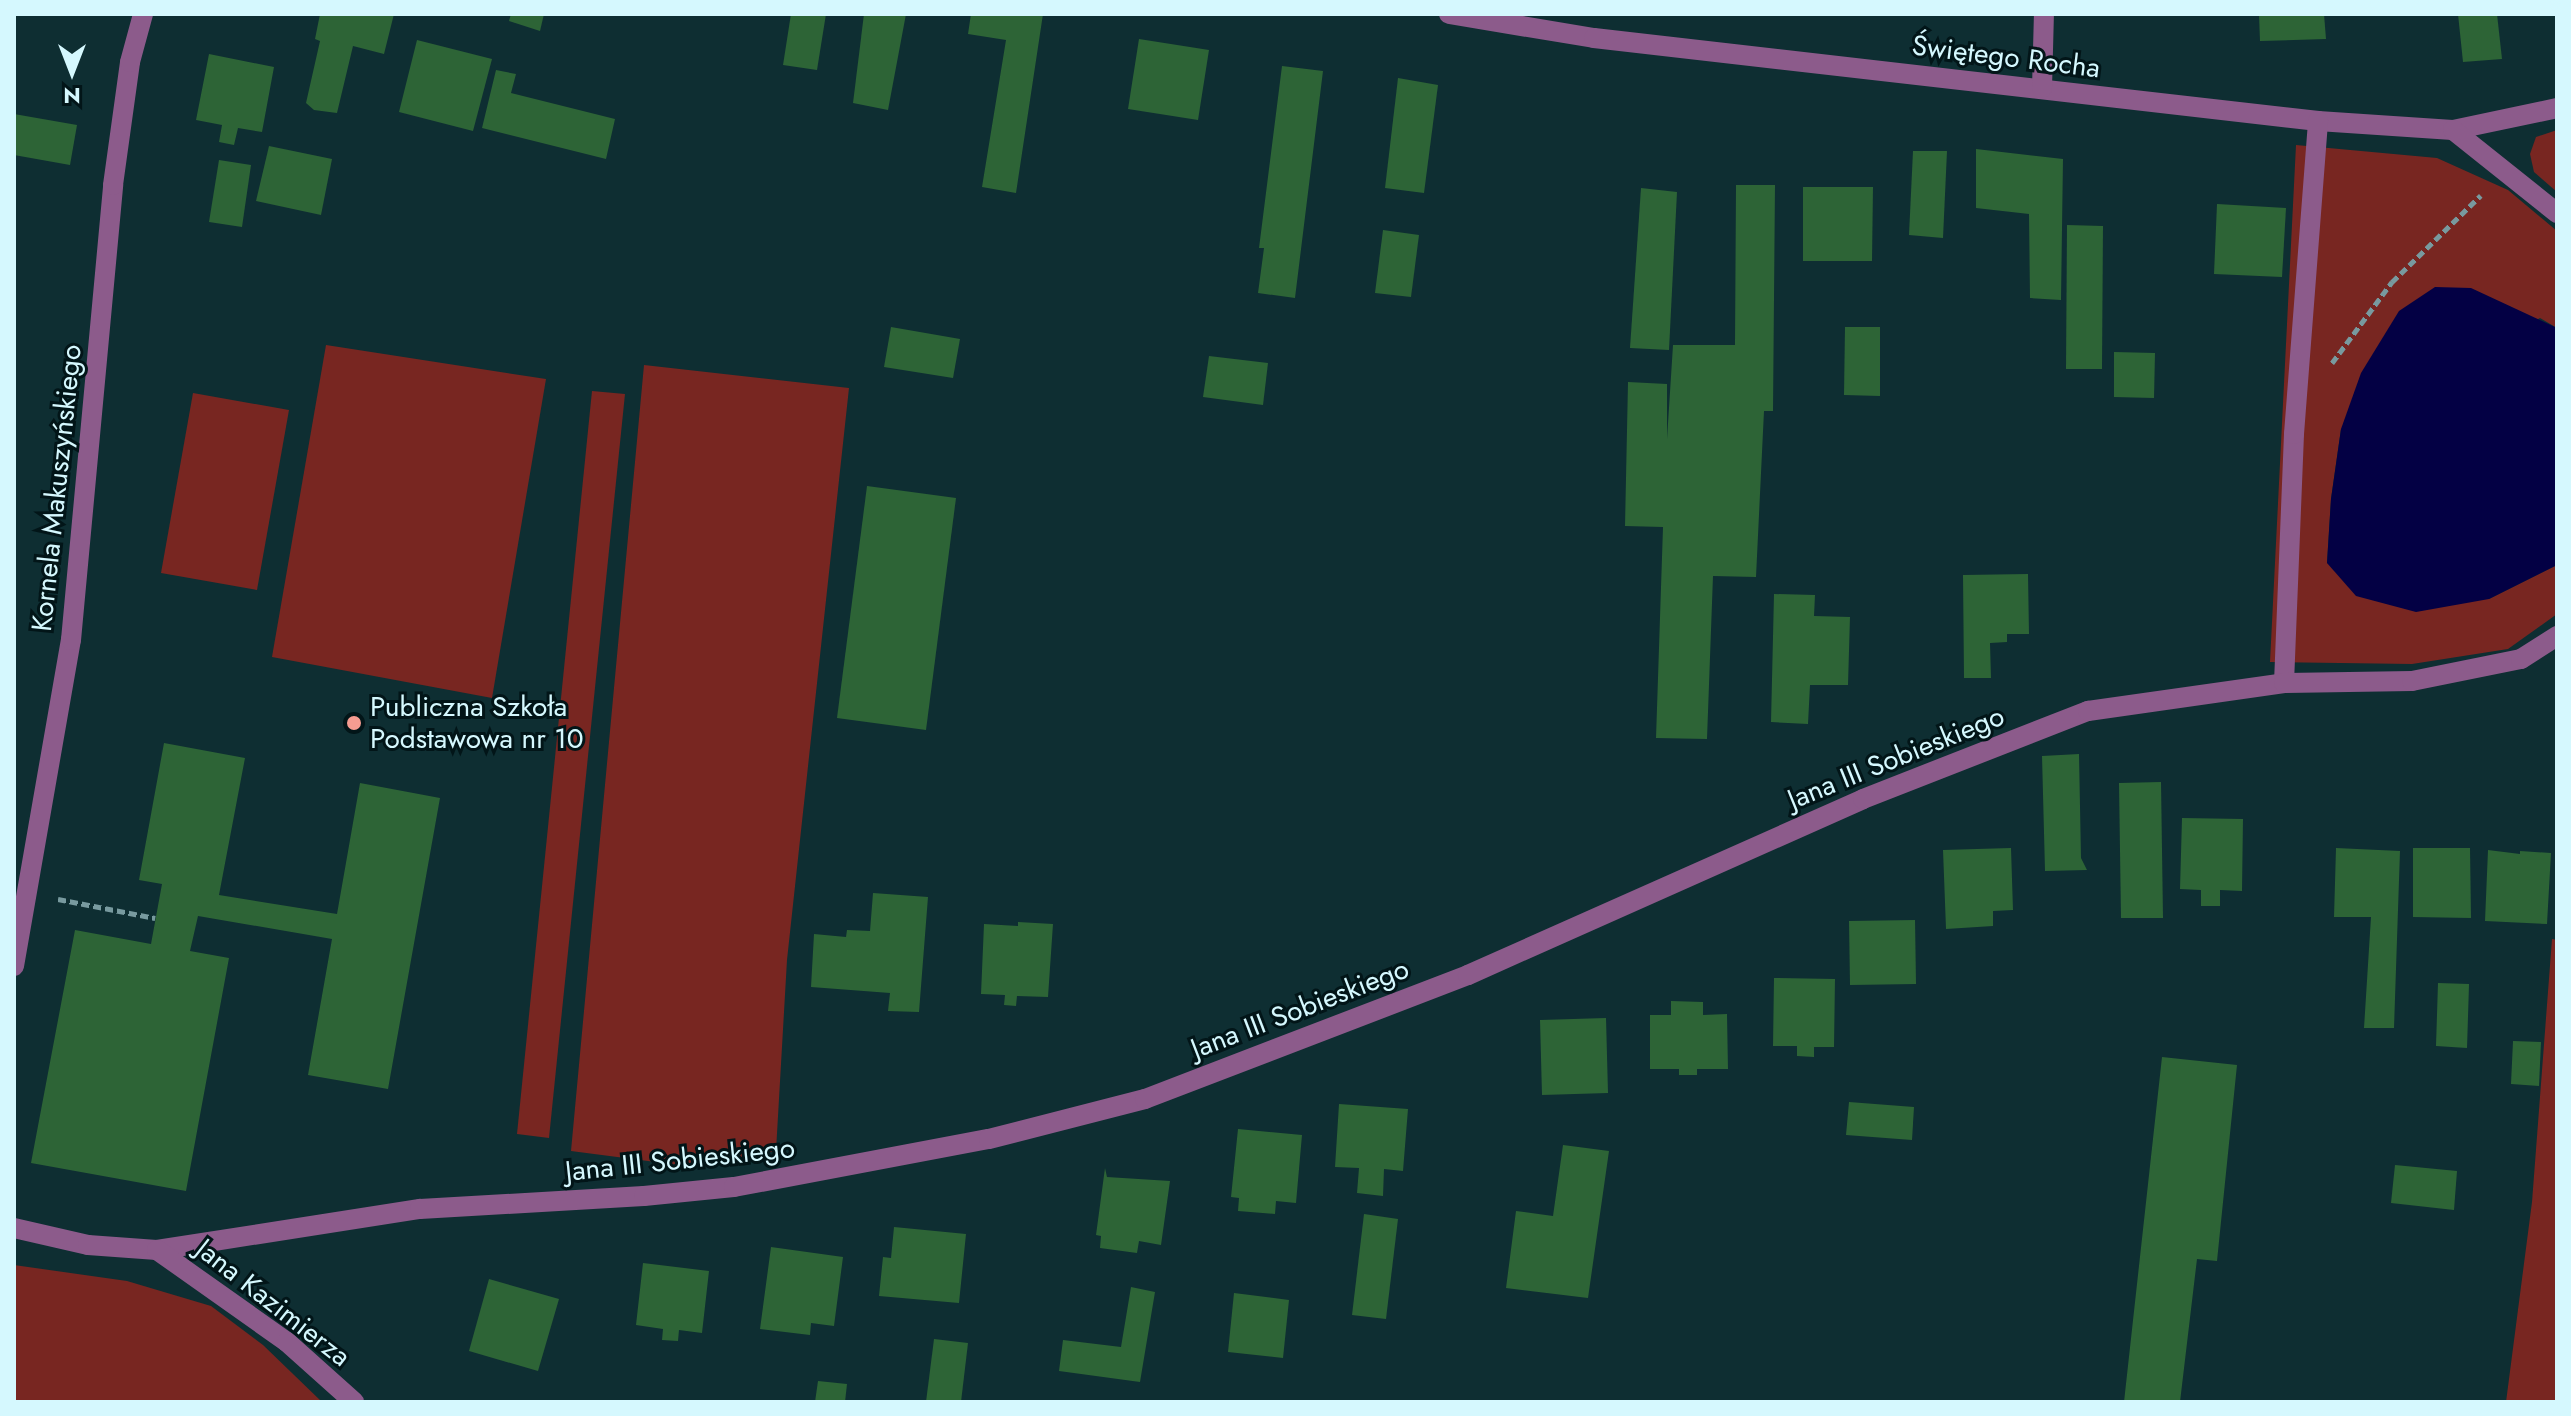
<!DOCTYPE html>
<html>
<head>
<meta charset="utf-8">
<style>
  body { margin:0 }
  #map { position:relative; width:2571px; height:1416px; overflow:hidden; background:#0e2e32; font-family:Jost,sans-serif }
  div>[style] { position:absolute }
  [style*='--x'] { left:calc(var(--x)*1px); top:calc(var(--y)*1px); width:calc(var(--w)*1px); rotate:calc(var(--a)*1deg) }
  .green>* { inset:0; background:#782621 }
  .water>* { inset:0; background:#030044 }
  .building>* { inset:0; background:#2d6436 }
  .path>* { height:5px; margin-top:-2.5px; transform-origin:0; background:repeating-linear-gradient(90deg,#789a9f 0 8px,transparent 0 12px) }
  .minor>* { height:20px; margin:-10px; padding:0 10px; transform-origin:10px; border-radius:10px; background:#8c5b8b }
  .dots>* { width:22px; height:22px; translate:-50% -50%; box-sizing:border-box; border:4px solid #021518; border-radius:50% }
  span { translate:-50% -50%; white-space:nowrap; text-align:center; line-height:1.15; -webkit-text-stroke:6px #021518; paint-order:stroke }
  .street-label { font-size:28px; color:#d5f8fe }
  .poi-label { font-size:28px; color:#d5f8fe }
  .left { translate:0 -50%; text-align:left }
  .frame { position:absolute; inset:0; border:16px solid #d5f8fe; pointer-events:none }
  .north { position:absolute; left:32px; top:32px; width:80px; height:80px; -webkit-text-stroke:6px #021518; paint-order:stroke; rotate:180deg; font-size:22px; font-weight:700; line-height:32px; text-align:center; color:#d5f8fe }
  .north::after { content:''; display:block; margin:auto; width:28px; height:36px; background:#d5f8fe; clip-path:polygon(50% 0,100% 100%,50% 72%,0 100%) }
</style>
</head>
<body>
<div id="map">
  <div class="green">
    <i style="clip-path:polygon(2557px 130px,2557px 192px,2534px 172px,2530px 154px,2536px 137px)"></i>
    <i style="clip-path:polygon(2296px 145px,2437px 158px,2508px 190px,2557px 231px,2557px 328px,2540px 318px,2341px 429px,2331px 499px,2327px 563px,2489px 599px,2557px 565px,2557px 614px,2508px 649px,2412px 664px,2270px 662px)"></i>
    <i style="clip-path:polygon(326px 345px,546px 379px,492px 698px,272px 657px)"></i>
    <i style="clip-path:polygon(644px 365px,849px 388px,787px 960px,776px 1151px,694px 1167px,571px 1151px)"></i>
    <i style="clip-path:polygon(592px 391px,625px 394px,549px 1138px,517px 1134px)"></i>
    <i style="clip-path:polygon(193px 393px,289px 410px,257px 590px,161px 573px)"></i>
    <i style="clip-path:polygon(2552px 939px,2557px 940px,2557px 1402px,2506px 1402px,2532px 1202px)"></i>
    <i style="clip-path:polygon(14px 1265px,127px 1281px,211px 1306px,263px 1345px,322px 1402px,14px 1402px)"></i>
  </div>
  <div class="water">
    <i style="clip-path:polygon(2435px 287px,2471px 288px,2557px 328px,2557px 565px,2489px 599px,2416px 612px,2356px 596px,2327px 563px,2331px 499px,2341px 429px,2361px 373px,2399px 311px)"></i>
  </div>
  <div class="building">
    <i style="clip-path:polygon(320px 14px,394px 14px,384px 54px,353px 46px,337px 113px,314px 110px,306px 103px,320px 41px,315px 39px)"></i>
    <i style="clip-path:polygon(511px 14px,544px 14px,540px 31px,509px 21px)"></i>
    <i style="clip-path:polygon(791px 14px,826px 14px,817px 70px,783px 65px)"></i>
    <i style="clip-path:polygon(864px 14px,906px 14px,888px 110px,853px 103px)"></i>
    <i style="clip-path:polygon(971px 14px,1043px 14px,1016px 193px,982px 187px,1006px 40px,968px 34px)"></i>
    <i style="clip-path:polygon(2259px 14px,2324px 14px,2326px 39px,2260px 41px)"></i>
    <i style="clip-path:polygon(2458px 14px,2497px 14px,2502px 59px,2463px 62px)"></i>
    <i style="clip-path:polygon(1139px 39px,1209px 50px,1198px 120px,1128px 109px)"></i>
    <i style="clip-path:polygon(417px 40px,492px 59px,473px 131px,399px 112px)"></i>
    <i style="clip-path:polygon(209px 54px,274px 67px,262px 132px,238px 128px,234px 145px,219px 142px,222px 125px,196px 120px)"></i>
    <i style="clip-path:polygon(1282px 66px,1323px 71px,1295px 298px,1258px 293px,1264px 248px,1259px 248px)"></i>
    <i style="clip-path:polygon(496px 70px,516px 74px,511px 93px,615px 119px,606px 159px,482px 128px)"></i>
    <i style="clip-path:polygon(1398px 78px,1438px 85px,1424px 193px,1385px 188px)"></i>
    <i style="clip-path:polygon(14px 114px,77px 125px,70px 165px,14px 155px)"></i>
    <i style="clip-path:polygon(269px 146px,332px 159px,321px 215px,256px 201px)"></i>
    <i style="clip-path:polygon(1976px 149px,2063px 159px,2061px 300px,2030px 298px,2029px 214px,1976px 208px)"></i>
    <i style="clip-path:polygon(1913px 151px,1947px 151px,1943px 238px,1909px 235px)"></i>
    <i style="clip-path:polygon(219px 160px,251px 165px,242px 227px,209px 222px)"></i>
    <i style="clip-path:polygon(1736px 185px,1775px 185px,1773px 411px,1764px 411px,1756px 577px,1713px 576px,1707px 739px,1656px 738px,1663px 527px,1625px 526px,1628px 382px,1667px 384px,1667px 439px,1673px 345px,1735px 345px)"></i>
    <i style="clip-path:polygon(1803px 187px,1873px 187px,1872px 261px,1803px 261px)"></i>
    <i style="clip-path:polygon(1641px 188px,1677px 192px,1669px 350px,1630px 348px)"></i>
    <i style="clip-path:polygon(2217px 204px,2286px 208px,2282px 277px,2214px 274px)"></i>
    <i style="clip-path:polygon(2067px 225px,2103px 226px,2102px 369px,2066px 369px)"></i>
    <i style="clip-path:polygon(1383px 230px,1419px 235px,1411px 297px,1375px 293px)"></i>
    <i style="clip-path:polygon(891px 327px,960px 339px,953px 378px,884px 367px)"></i>
    <i style="clip-path:polygon(1845px 327px,1880px 327px,1880px 396px,1844px 395px)"></i>
    <i style="clip-path:polygon(2114px 352px,2155px 353px,2154px 398px,2114px 397px)"></i>
    <i style="clip-path:polygon(1209px 356px,1268px 363px,1263px 405px,1203px 397px)"></i>
    <i style="clip-path:polygon(867px 486px,956px 498px,926px 730px,837px 718px)"></i>
    <i style="clip-path:polygon(2028px 574px,2029px 634px,2007px 634px,2007px 642px,1990px 643px,1991px 678px,1964px 678px,1963px 575px)"></i>
    <i style="clip-path:polygon(1774px 594px,1815px 595px,1814px 616px,1850px 617px,1848px 685px,1810px 685px,1808px 724px,1771px 722px)"></i>
    <i style="clip-path:polygon(164px 743px,245px 758px,219px 895px,337px 914px,360px 783px,440px 798px,388px 1089px,308px 1075px,332px 939px,198px 916px,190px 951px,229px 958px,186px 1191px,31px 1163px,75px 930px,151px 944px,162px 884px,139px 880px)"></i>
    <i style="clip-path:polygon(2079px 754px,2081px 858px,2087px 870px,2045px 871px,2042px 756px)"></i>
    <i style="clip-path:polygon(2161px 782px,2163px 918px,2121px 918px,2119px 783px)"></i>
    <i style="clip-path:polygon(2182px 818px,2243px 819px,2242px 891px,2220px 890px,2220px 906px,2201px 906px,2201px 890px,2180px 889px)"></i>
    <i style="clip-path:polygon(2011px 848px,2013px 910px,1993px 911px,1993px 926px,1946px 929px,1943px 850px)"></i>
    <i style="clip-path:polygon(2336px 848px,2400px 851px,2394px 1028px,2364px 1028px,2371px 917px,2334px 917px)"></i>
    <i style="clip-path:polygon(2413px 848px,2470px 848px,2471px 918px,2413px 917px)"></i>
    <i style="clip-path:polygon(2488px 850px,2520px 854px,2520px 851px,2551px 853px,2547px 924px,2485px 921px)"></i>
    <i style="clip-path:polygon(873px 893px,928px 897px,919px 1012px,888px 1011px,890px 993px,811px 987px,814px 934px,846px 937px,847px 930px,870px 931px)"></i>
    <i style="clip-path:polygon(1915px 920px,1916px 984px,1850px 985px,1849px 921px)"></i>
    <i style="clip-path:polygon(1018px 922px,1053px 924px,1048px 997px,1017px 996px,1016px 1006px,1004px 1005px,1005px 995px,981px 994px,984px 924px,1018px 926px)"></i>
    <i style="clip-path:polygon(1774px 978px,1835px 979px,1834px 1047px,1814px 1047px,1814px 1057px,1797px 1056px,1797px 1046px,1773px 1046px)"></i>
    <i style="clip-path:polygon(2438px 983px,2469px 984px,2467px 1048px,2436px 1046px)"></i>
    <i style="clip-path:polygon(1671px 1001px,1703px 1002px,1703px 1015px,1727px 1014px,1728px 1069px,1697px 1069px,1697px 1075px,1679px 1075px,1679px 1069px,1650px 1069px,1650px 1015px,1671px 1015px)"></i>
    <i style="clip-path:polygon(1606px 1018px,1608px 1093px,1542px 1095px,1540px 1020px)"></i>
    <i style="clip-path:polygon(2513px 1041px,2541px 1042px,2539px 1086px,2511px 1084px)"></i>
    <i style="clip-path:polygon(2162px 1057px,2237px 1065px,2217px 1261px,2197px 1259px,2180px 1402px,2124px 1402px)"></i>
    <i style="clip-path:polygon(1849px 1102px,1914px 1107px,1912px 1140px,1846px 1135px)"></i>
    <i style="clip-path:polygon(1339px 1104px,1408px 1109px,1403px 1171px,1384px 1169px,1383px 1196px,1357px 1193px,1359px 1168px,1335px 1167px)"></i>
    <i style="clip-path:polygon(1238px 1129px,1302px 1135px,1296px 1203px,1276px 1201px,1275px 1214px,1238px 1211px,1239px 1198px,1231px 1197px)"></i>
    <i style="clip-path:polygon(1563px 1145px,1609px 1151px,1588px 1298px,1506px 1288px,1516px 1211px,1553px 1216px)"></i>
    <i style="clip-path:polygon(2395px 1165px,2457px 1171px,2454px 1210px,2391px 1203px)"></i>
    <i style="clip-path:polygon(1105px 1168px,1107px 1177px,1170px 1181px,1161px 1245px,1139px 1241px,1137px 1253px,1100px 1248px,1101px 1236px,1096px 1235px)"></i>
    <i style="clip-path:polygon(1364px 1214px,1398px 1219px,1386px 1319px,1352px 1315px)"></i>
    <i style="clip-path:polygon(894px 1227px,966px 1234px,959px 1303px,879px 1296px,883px 1257px,891px 1258px)"></i>
    <i style="clip-path:polygon(771px 1247px,843px 1257px,834px 1326px,811px 1323px,810px 1335px,760px 1329px)"></i>
    <i style="clip-path:polygon(643px 1263px,709px 1271px,702px 1333px,679px 1330px,678px 1341px,662px 1340px,663px 1329px,636px 1325px)"></i>
    <i style="clip-path:polygon(489px 1279px,559px 1299px,538px 1371px,469px 1351px)"></i>
    <i style="clip-path:polygon(1131px 1287px,1155px 1292px,1140px 1382px,1059px 1371px,1063px 1340px,1121px 1347px)"></i>
    <i style="clip-path:polygon(1234px 1293px,1289px 1300px,1283px 1358px,1228px 1352px)"></i>
    <i style="clip-path:polygon(934px 1339px,968px 1343px,961px 1402px,926px 1402px)"></i>
    <i style="clip-path:polygon(818px 1381px,847px 1384px,845px 1402px,815px 1402px)"></i>
  </div>
  <div class="path">
    <i style="--x:2332;--y:363;--w:101;--a:-53.5"></i>
    <i style="--x:2392;--y:282;--w:124;--a:-44.3"></i>
    <i style="--x:58;--y:899;--w:99;--a:11.1"></i>
  </div>
  <div class="minor">
    <i style="--x:1449;--y:14;--w:147;--a:9.4"></i>
    <i style="--x:1594;--y:38;--w:729;--a:6.54"></i>
    <i style="--x:2318;--y:121;--w:135;--a:3.8"></i>
    <i style="--x:2453;--y:130;--w:106;--a:-11.9"></i>
    <i style="--x:2042;--y:88;--w:74;--a:-88.5"></i>
    <i style="--x:2453;--y:130;--w:133;--a:38.6"></i>
    <i style="--x:2284;--y:683;--w:249;--a:-87.7"></i>
    <i style="--x:2294;--y:434;--w:314;--a:-85.6"></i>
    <i style="--x:14;--y:966;--w:331;--a:-80.1"></i>
    <i style="--x:71;--y:640;--w:457;--a:-84.7"></i>
    <i style="--x:113;--y:185;--w:124;--a:-82.1"></i>
    <i style="--x:130;--y:62;--w:50;--a:-74.8"></i>
    <i style="--x:14;--y:1228;--w:76;--a:12.9"></i>
    <i style="--x:88;--y:1245;--w:69;--a:4.1"></i>
    <i style="--x:157;--y:1250;--w:266;--a:-8.9"></i>
    <i style="--x:420;--y:1209;--w:224;--a:-3.3"></i>
    <i style="--x:644;--y:1196;--w:90;--a:-5.7"></i>
    <i style="--x:734;--y:1187;--w:259;--a:-10.7"></i>
    <i style="--x:989;--y:1139;--w:161;--a:-14.4"></i>
    <i style="--x:1145;--y:1099;--w:346;--a:-21"></i>
    <i style="--x:1468;--y:975;--w:432;--a:-24"></i>
    <i style="--x:1863;--y:799;--w:242;--a:-21.4"></i>
    <i style="--x:2088;--y:711;--w:198;--a:-8.1"></i>
    <i style="--x:2284;--y:683;--w:128;--a:-0.9"></i>
    <i style="--x:2412;--y:681;--w:111;--a:-11.4"></i>
    <i style="--x:2521;--y:659;--w:43;--a:-32.6"></i>
    <i style="--x:157;--y:1250;--w:159;--a:35.3"></i>
    <i style="--x:287;--y:1342;--w:90;--a:41.8"></i>
  </div>
  <div class="dots">
    <i style="left:354px;top:723px;background:#f59c91"></i>
  </div>
  <div class="street-label">
    <span style="left:2006px;top:57px;rotate:7deg">Świętego Rocha</span>
    <span style="left:57px;top:488px;rotate:-84deg">Kornela Makuszyńskiego</span>
    <span style="left:1896px;top:758px;rotate:-22deg">Jana III Sobieskiego</span>
    <span style="left:1300px;top:1009px;rotate:-21deg">Jana III Sobieskiego</span>
    <span style="left:680px;top:1160px;rotate:-6deg">Jana III Sobieskiego</span>
    <span style="left:273px;top:1303px;rotate:38deg">Jana Kazimierza</span>
  </div>
  <div class="poi-label">
    <span class="left" style="left:370px;top:723px">Publiczna Szkoła<br>Podstawowa nr 10</span>
  </div>
  <div class="frame"></div>
  <div class="north">N</div>
</div>
</body>
</html>
